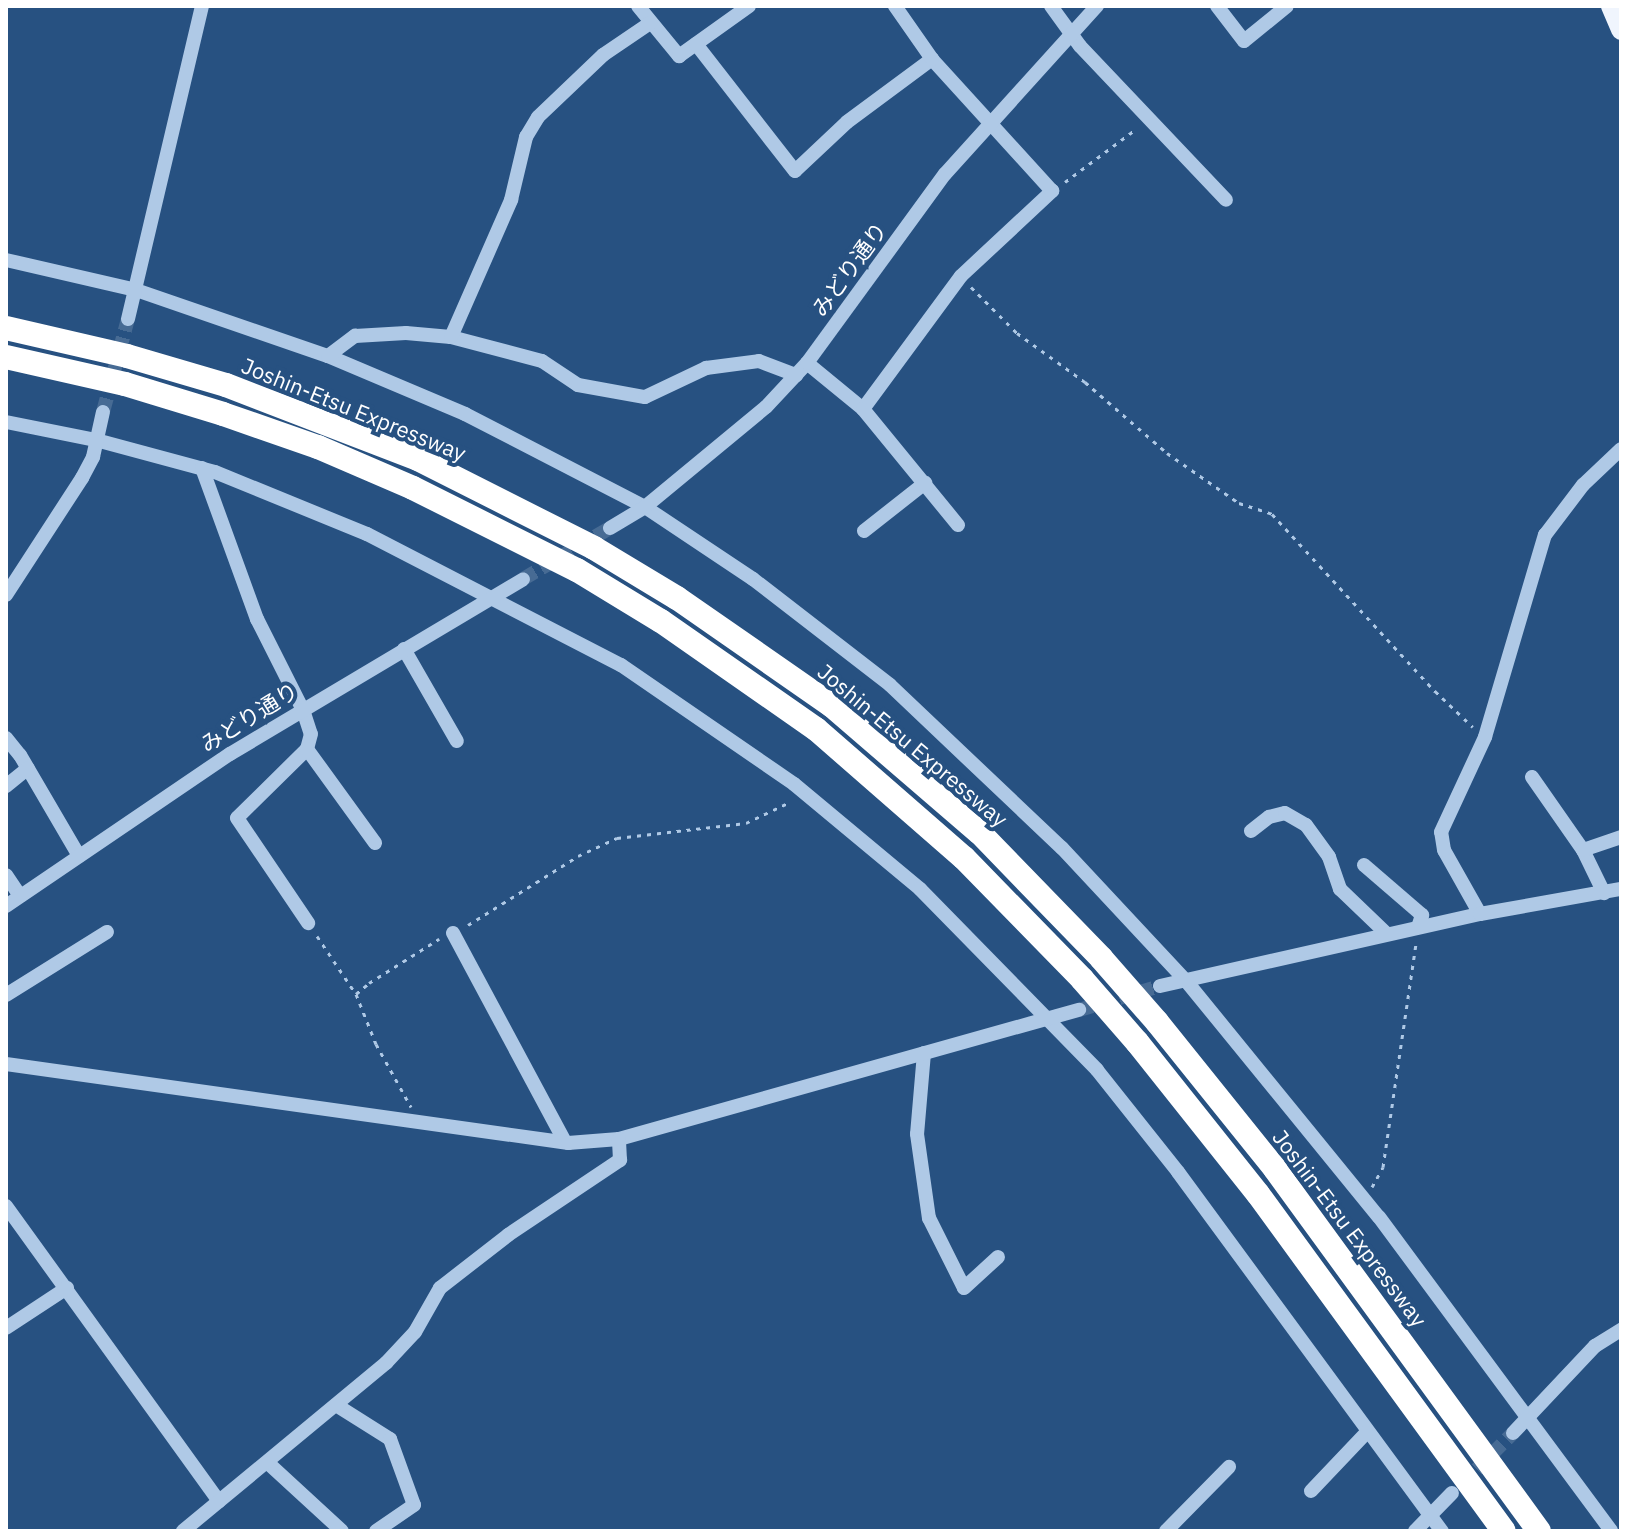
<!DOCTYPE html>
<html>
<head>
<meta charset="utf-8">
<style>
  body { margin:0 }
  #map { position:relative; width:1627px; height:1537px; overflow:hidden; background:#275181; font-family:"IBM Plex Sans","Noto Sans JP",sans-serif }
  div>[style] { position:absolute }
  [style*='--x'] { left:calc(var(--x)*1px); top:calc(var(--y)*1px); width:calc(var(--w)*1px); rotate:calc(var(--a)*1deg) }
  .minor-tunnel>* { height:14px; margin-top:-7px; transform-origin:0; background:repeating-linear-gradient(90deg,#476b94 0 14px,transparent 0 21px) }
  .path>* { height:3px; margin-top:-1.5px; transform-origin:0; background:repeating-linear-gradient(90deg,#afc9e6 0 4px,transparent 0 10px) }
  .minor>* { height:14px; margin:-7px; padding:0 7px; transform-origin:7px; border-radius:7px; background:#afc9e6 }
  .major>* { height:20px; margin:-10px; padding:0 10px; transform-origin:10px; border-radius:10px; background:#f0f5fd }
  .highway>* { height:24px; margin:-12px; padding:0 12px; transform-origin:12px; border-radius:12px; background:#fff }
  span { translate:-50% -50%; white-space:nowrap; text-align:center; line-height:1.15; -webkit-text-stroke:8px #275181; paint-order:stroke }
  .street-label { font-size:22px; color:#fff }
  .frame { position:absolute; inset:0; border:8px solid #fff; pointer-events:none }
</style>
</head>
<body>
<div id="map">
  <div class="minor-tunnel">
    <i style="--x:103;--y:412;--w:96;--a:-75"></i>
    <i style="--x:523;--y:579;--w:101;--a:-30.4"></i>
    <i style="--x:1079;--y:1010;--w:84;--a:-16.5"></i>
    <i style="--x:1462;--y:1484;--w:72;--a:-45"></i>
  </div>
  <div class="path">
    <i style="--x:1065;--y:182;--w:89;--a:-36.7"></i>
    <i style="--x:971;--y:287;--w:65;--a:45"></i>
    <i style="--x:1017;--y:333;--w:84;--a:35.8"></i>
    <i style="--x:1085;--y:382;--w:108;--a:40.9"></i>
    <i style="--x:1167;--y:453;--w:88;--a:34.8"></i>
    <i style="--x:1239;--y:503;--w:35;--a:18"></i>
    <i style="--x:1272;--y:514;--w:241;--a:47.4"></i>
    <i style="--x:1435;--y:691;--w:52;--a:43.5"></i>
    <i style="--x:468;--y:925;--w:130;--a:-32.1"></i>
    <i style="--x:578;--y:856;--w:43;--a:-24.8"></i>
    <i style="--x:617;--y:838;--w:130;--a:-6.6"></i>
    <i style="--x:746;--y:823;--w:49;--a:-25.5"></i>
    <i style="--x:317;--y:936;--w:70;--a:56.1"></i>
    <i style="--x:356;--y:994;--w:54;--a:68.2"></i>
    <i style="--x:376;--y:1044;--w:72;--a:60.9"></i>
    <i style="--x:356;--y:994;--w:17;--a:-40"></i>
    <i style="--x:369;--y:983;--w:83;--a:-32.2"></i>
    <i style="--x:1372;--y:1187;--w:23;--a:-61"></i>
    <i style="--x:1383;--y:1167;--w:226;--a:-81.6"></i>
  </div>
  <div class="minor">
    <i style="--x:638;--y:6;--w:65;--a:50.6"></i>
    <i style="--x:679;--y:56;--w:86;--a:-35.5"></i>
    <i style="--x:1051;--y:6;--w:49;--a:54.1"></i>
    <i style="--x:1080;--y:46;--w:212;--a:46.5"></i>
    <i style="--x:1217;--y:6;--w:44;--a:52.4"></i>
    <i style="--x:1244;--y:41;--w:55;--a:-39.1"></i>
    <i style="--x:696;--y:44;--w:161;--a:52.1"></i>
    <i style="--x:795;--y:171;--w:71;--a:-43.3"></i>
    <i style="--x:847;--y:122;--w:106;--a:-36.5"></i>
    <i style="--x:6;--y:260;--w:133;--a:13"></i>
    <i style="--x:136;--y:290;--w:203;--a:19"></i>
    <i style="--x:328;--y:356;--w:149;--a:22.9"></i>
    <i style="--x:465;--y:414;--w:203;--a:27.3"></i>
    <i style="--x:645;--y:507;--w:130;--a:33.7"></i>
    <i style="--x:753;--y:579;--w:173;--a:37.7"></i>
    <i style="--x:890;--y:685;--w:237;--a:43.5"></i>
    <i style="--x:1062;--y:848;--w:183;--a:47"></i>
    <i style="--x:1187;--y:982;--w:303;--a:50.8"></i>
    <i style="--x:1379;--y:1217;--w:390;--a:53.5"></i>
    <i style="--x:128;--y:319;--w:322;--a:-76.7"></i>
    <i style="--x:451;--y:337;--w:94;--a:14.8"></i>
    <i style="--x:542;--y:361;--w:43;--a:33.7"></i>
    <i style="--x:578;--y:385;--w:68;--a:10.2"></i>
    <i style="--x:645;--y:397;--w:68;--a:-25.4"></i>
    <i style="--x:706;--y:368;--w:53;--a:-7.5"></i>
    <i style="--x:759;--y:361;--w:40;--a:21"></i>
    <i style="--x:328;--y:356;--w:34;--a:-37"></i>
    <i style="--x:355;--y:336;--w:51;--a:-3.4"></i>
    <i style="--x:406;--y:333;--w:45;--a:5.1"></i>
    <i style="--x:451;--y:337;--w:150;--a:-66.3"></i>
    <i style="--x:511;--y:200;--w:65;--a:-76.6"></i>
    <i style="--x:526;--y:137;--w:23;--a:-59"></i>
    <i style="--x:538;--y:117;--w:90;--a:-43.6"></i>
    <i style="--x:603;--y:55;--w:57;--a:-34.2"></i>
    <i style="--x:807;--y:363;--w:72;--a:39.4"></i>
    <i style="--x:863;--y:409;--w:165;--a:-53.6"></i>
    <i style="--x:961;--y:276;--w:125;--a:-43"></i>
    <i style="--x:1052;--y:191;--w:178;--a:-132.3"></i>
    <i style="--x:932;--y:59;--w:65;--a:-124.9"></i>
    <i style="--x:863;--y:409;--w:150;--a:50.7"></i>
    <i style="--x:6;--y:422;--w:92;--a:11.3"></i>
    <i style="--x:96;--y:440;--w:123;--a:15.1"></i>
    <i style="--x:215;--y:472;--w:164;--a:22.2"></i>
    <i style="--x:367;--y:534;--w:286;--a:27.3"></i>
    <i style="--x:621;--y:665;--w:210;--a:34.5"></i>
    <i style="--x:794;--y:784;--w:164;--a:39.8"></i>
    <i style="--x:920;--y:889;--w:253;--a:45.6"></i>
    <i style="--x:1097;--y:1070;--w:130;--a:51.5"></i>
    <i style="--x:1178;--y:1172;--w:446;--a:53.7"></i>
    <i style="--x:202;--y:468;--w:161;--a:70"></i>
    <i style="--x:257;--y:619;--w:102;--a:63.2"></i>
    <i style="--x:303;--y:710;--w:25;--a:72"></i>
    <i style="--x:311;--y:734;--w:16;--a:105"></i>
    <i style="--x:307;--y:749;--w:98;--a:135.4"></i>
    <i style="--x:237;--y:818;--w:127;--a:55.9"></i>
    <i style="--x:610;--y:528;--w:41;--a:-31"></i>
    <i style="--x:645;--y:507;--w:157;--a:-39.6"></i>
    <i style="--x:766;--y:407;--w:60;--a:-47"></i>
    <i style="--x:807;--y:363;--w:234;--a:-53.9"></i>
    <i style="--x:945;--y:174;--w:227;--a:-47.9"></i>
    <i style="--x:864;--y:531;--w:78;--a:-38.2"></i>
    <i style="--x:6;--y:595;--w:140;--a:-57"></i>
    <i style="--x:82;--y:478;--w:24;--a:-62"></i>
    <i style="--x:93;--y:457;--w:46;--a:-77.5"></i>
    <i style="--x:404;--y:649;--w:106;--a:60.1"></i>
    <i style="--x:6;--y:738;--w:22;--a:51"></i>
    <i style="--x:20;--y:755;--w:117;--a:59.7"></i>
    <i style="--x:307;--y:749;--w:116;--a:54.1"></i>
    <i style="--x:1532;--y:777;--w:89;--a:55.1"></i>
    <i style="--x:1583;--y:850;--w:48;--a:64"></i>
    <i style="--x:6;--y:786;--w:28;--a:-39"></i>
    <i style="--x:1251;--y:831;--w:23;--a:-38"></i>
    <i style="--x:1269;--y:817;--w:16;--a:-14"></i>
    <i style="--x:1285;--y:813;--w:24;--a:30"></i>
    <i style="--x:1306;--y:825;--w:39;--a:54"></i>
    <i style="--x:1329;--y:857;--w:34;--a:71"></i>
    <i style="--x:1340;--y:889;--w:65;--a:43.8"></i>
    <i style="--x:1583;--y:850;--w:40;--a:-18.9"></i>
    <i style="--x:1364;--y:865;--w:77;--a:40.8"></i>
    <i style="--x:1422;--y:915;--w:13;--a:108"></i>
    <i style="--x:6;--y:875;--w:25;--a:56"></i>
    <i style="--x:6;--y:906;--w:271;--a:-34.2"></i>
    <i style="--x:230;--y:754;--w:341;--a:-30.8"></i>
    <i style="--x:1480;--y:914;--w:73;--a:-119.4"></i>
    <i style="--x:1444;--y:850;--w:18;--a:-99"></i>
    <i style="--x:1441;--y:832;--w:105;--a:-65.1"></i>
    <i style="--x:1485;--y:737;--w:211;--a:-73.5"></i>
    <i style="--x:1545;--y:535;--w:63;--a:-52.8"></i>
    <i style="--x:1583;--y:485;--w:52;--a:-43.5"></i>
    <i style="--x:453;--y:933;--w:237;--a:61.8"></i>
    <i style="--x:1160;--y:986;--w:328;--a:-12.7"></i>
    <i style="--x:1480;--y:914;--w:143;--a:-10.1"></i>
    <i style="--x:6;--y:995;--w:119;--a:-32"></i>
    <i style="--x:924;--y:1053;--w:81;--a:94.9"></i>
    <i style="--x:917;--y:1134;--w:85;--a:81.9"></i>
    <i style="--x:929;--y:1218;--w:78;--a:63.4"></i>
    <i style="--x:964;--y:1288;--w:46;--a:-42.4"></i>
    <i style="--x:6;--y:1064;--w:568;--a:8"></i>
    <i style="--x:568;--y:1143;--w:51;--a:-4.5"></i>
    <i style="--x:619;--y:1139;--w:478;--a:-15.7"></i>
    <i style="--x:6;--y:1206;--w:364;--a:54.2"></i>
    <i style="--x:6;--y:1328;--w:73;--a:-33.3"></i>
    <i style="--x:336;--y:1405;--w:64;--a:32.2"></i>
    <i style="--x:390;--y:1439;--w:70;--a:70"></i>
    <i style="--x:414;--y:1505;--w:46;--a:145.6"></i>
    <i style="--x:1513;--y:1433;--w:120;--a:-46.7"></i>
    <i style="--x:1595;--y:1346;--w:31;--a:-32"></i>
    <i style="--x:268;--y:1463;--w:100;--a:42.6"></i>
    <i style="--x:1311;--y:1491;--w:80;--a:-46.5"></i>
    <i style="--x:183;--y:1531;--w:264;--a:-39.6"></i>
    <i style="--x:386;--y:1363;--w:42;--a:-46.9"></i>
    <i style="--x:415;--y:1332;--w:51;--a:-60.4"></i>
    <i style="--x:440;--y:1288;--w:86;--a:-37.9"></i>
    <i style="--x:508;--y:1235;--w:135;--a:-33.8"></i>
    <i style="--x:620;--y:1160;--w:21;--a:-93"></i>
    <i style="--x:1166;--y:1531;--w:90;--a:-45.5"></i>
    <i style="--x:1415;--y:1531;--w:53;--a:-45.8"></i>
  </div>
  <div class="major">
    <i style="--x:1611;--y:6;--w:26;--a:67"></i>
  </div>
  <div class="highway">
    <i style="--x:6;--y:328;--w:124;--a:13"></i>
    <i style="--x:127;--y:356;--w:103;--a:16.3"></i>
    <i style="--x:226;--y:385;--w:206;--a:21.1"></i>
    <i style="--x:418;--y:459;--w:197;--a:26.8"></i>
    <i style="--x:594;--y:548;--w:97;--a:31.1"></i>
    <i style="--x:677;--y:598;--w:188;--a:34.8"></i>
    <i style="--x:831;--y:705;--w:196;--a:40.7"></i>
    <i style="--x:980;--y:833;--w:174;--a:45.9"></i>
    <i style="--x:1101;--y:958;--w:85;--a:48.8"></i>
    <i style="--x:1157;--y:1022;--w:189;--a:51.2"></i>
    <i style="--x:1275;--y:1169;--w:448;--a:53.9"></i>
    <i style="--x:6;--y:357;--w:122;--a:12.8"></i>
    <i style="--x:125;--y:384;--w:102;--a:17"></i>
    <i style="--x:223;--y:414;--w:101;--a:19.2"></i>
    <i style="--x:318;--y:447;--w:103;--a:23.3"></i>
    <i style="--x:413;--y:488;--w:183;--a:26.6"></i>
    <i style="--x:577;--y:570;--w:98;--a:31.3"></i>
    <i style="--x:661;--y:621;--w:189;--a:34.9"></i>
    <i style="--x:816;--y:729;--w:196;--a:41.1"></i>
    <i style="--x:964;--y:858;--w:169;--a:45.7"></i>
    <i style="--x:1082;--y:979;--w:84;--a:48.9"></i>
    <i style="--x:1137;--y:1042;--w:194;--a:51.5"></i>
    <i style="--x:1258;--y:1194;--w:417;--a:53.9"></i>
  </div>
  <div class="street-label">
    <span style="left:849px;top:269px;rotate:-54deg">みどり通り</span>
    <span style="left:354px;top:409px;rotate:22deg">Joshin-Etsu Expressway</span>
    <span style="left:249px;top:717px;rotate:-32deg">みどり通り</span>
    <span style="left:913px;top:745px;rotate:40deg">Joshin-Etsu Expressway</span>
    <span style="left:1350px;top:1228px;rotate:53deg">Joshin-Etsu Expressway</span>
  </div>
  <div class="frame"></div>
</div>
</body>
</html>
